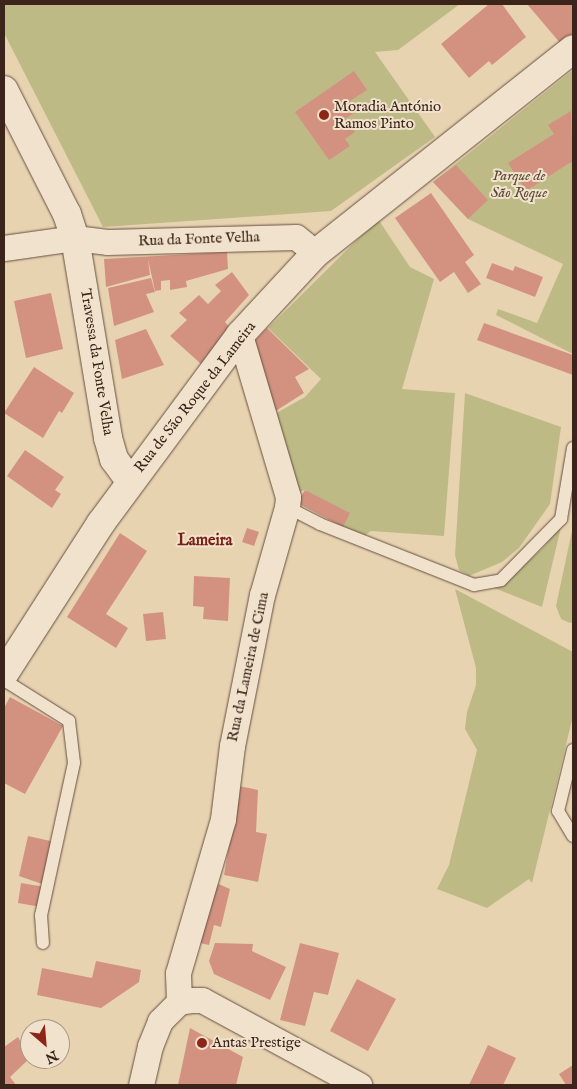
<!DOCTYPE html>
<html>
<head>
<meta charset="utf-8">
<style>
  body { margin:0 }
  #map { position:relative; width:577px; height:1089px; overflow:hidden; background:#e8d3b1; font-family:"IM FELL English",serif }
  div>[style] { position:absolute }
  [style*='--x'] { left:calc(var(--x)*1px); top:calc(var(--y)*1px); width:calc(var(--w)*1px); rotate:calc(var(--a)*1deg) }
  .green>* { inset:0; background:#beba86 }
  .building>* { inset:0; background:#d39280 }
  .roads { filter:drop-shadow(0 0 1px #665040) drop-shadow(0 0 1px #665040) }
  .service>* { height:12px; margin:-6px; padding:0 6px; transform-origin:6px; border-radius:6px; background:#f0e2cc }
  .minor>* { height:25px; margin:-12.5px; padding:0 12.5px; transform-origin:12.5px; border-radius:12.5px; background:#f0e2cc }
  .tertiary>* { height:28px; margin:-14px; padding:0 14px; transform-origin:14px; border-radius:14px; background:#f0e2cc }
  .dots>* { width:14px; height:14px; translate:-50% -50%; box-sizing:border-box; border:2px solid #f0e2cc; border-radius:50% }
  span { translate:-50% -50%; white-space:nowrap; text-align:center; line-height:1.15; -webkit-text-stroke:4px #f0e2cc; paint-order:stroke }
  .poi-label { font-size:15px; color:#3b241a }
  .left { translate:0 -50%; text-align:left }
  .park-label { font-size:15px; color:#5c4a35; font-style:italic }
  .street-label { font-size:15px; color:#3b241a }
  .neighbourhood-label { font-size:16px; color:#7a1f14; font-weight:700 }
  .frame { position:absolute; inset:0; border:5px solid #3b241a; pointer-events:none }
  .north { position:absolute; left:20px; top:1019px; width:50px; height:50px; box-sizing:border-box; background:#f0e2cc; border:1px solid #a89685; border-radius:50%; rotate:153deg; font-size:14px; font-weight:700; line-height:20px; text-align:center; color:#3b241a }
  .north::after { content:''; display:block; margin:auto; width:18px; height:22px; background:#8f2418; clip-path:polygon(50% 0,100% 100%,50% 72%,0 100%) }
</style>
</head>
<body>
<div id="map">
  <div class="green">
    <i style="clip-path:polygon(4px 4px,460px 4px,398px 50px,375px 52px,435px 137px,331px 211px,103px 227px,4px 33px)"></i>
    <i style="clip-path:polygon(573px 70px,573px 354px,496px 315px,498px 309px,537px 323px,563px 264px,468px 219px,433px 182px)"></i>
    <i style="clip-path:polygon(378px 219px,410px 267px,434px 279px,402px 389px,455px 393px,444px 536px,371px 531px,363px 537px,343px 527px,306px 490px,292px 493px,271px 416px,305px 397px,321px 379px,268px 328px)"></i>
    <i style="clip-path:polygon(465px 393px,561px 427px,550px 504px,519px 548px,502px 562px,469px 576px,459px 570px,455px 555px)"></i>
    <i style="clip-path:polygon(562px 523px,542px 607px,489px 586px,503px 583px,543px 548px)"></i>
    <i style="clip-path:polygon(573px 526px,573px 622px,570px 623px,561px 619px,556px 606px)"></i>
    <i style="clip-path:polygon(455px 589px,573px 652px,573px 716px,532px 883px,529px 879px,487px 908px,437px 889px,449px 865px,477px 750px,465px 729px,467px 712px,476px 685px,476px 668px)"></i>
  </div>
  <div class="building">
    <i style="clip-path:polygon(489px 4px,502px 4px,526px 37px,492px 65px,489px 61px,469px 78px,441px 44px)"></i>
    <i style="clip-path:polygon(527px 4px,573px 4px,573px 33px,561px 44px)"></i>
    <i style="clip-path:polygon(354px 71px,367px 90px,350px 101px,357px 111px,345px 119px,355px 132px,345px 139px,350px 146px,329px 160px,295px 112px)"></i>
    <i style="clip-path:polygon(571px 111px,573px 165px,571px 162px,526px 191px,508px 163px,554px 134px,548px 125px)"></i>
    <i style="clip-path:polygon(456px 165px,488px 200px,468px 219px,433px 182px)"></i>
    <i style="clip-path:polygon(431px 193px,474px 255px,465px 262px,481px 284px,468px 293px,454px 272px,440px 282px,395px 218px)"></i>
    <i style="clip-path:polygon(227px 252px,228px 269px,186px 281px,187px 287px,170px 290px,170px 280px,161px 281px,161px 290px,155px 291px,148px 259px,150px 275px,106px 287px,104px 259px)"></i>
    <i style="clip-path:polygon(492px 263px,513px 271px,515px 266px,543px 277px,535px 297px,486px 278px)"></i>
    <i style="clip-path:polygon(232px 272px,249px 295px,225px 322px,229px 327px,201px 364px,170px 336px,187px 320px,179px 313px,199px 295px,208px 304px,221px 291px,215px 285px)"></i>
    <i style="clip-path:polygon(151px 278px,155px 292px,146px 294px,154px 312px,114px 326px,108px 288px)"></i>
    <i style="clip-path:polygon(51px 293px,63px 349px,26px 358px,14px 301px)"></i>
    <i style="clip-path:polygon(484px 323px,573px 355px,573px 375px,477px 340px)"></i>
    <i style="clip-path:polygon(267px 328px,309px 369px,295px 377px,304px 393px,271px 414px,251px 345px)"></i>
    <i style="clip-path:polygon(146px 329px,164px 365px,122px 379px,115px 340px)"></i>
    <i style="clip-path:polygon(34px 367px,74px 393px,62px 413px,59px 411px,43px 438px,4px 413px)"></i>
    <i style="clip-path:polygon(25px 450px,64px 477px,55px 490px,61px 494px,52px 508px,7px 476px)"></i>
    <i style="clip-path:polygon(305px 490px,350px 513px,343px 527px,297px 503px)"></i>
    <i style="clip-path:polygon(247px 528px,259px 532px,254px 546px,242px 542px)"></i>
    <i style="clip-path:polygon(120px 533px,147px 551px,106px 614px,128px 628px,116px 648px,67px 617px)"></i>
    <i style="clip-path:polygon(194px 576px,230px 578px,228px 621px,203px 619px,204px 607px,193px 606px)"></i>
    <i style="clip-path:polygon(163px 612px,166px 639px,146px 641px,143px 614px)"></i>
    <i style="clip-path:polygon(10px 697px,63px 726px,25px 794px,4px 783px,4px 708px)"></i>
    <i style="clip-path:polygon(239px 786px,258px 790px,256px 832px,267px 834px,258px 882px,224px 875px)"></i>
    <i style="clip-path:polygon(28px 836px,55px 842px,45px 885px,19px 876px)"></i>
    <i style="clip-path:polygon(214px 882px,230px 889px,221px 927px,214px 925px,209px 945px,191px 941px)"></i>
    <i style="clip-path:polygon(21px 883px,45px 887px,41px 907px,18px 903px)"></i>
    <i style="clip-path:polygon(215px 943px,253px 944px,252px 951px,286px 967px,270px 1000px,214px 974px,209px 961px)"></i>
    <i style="clip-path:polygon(300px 943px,339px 953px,328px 995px,314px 992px,305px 1026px,280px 1020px)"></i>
    <i style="clip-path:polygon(96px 961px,141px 970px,139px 982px,101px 1008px,37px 995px,42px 968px,92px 978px)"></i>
    <i style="clip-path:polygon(357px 979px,396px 999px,368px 1051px,330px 1031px)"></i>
    <i style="clip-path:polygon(190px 1028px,243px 1057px,236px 1085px,178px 1085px)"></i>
    <i style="clip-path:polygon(18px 1037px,30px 1058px,10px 1077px,16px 1085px,4px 1085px,4px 1047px)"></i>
    <i style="clip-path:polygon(488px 1045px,516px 1058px,503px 1085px,469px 1085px)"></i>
    <i style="clip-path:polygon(573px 1065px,573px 1085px,566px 1085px,559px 1074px)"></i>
  </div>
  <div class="roads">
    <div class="service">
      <i style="--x:287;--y:507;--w:37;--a:27"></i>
      <i style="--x:320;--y:524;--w:166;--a:21.6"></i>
      <i style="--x:474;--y:585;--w:27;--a:-10"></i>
      <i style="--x:501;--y:580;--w:86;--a:-45.5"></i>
      <i style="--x:561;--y:519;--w:72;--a:-80.4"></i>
      <i style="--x:4;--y:680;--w:77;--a:32.2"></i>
      <i style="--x:69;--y:721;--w:42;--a:83.2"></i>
      <i style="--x:74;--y:763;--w:156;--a:102.2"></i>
      <i style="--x:41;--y:915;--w:28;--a:86"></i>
      <i style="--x:573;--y:750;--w:63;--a:103.8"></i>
      <i style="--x:558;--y:811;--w:29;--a:59"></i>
    </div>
    <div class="minor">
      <i style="--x:4;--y:248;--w:72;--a:-8"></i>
      <i style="--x:75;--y:238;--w:32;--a:7"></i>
      <i style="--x:107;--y:242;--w:189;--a:-1.5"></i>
      <i style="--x:296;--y:237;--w:26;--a:39"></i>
      <i style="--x:179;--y:1002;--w:29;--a:-92"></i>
      <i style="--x:178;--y:973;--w:160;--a:-73.7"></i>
      <i style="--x:223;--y:819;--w:74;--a:-83"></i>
      <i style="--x:232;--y:746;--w:154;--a:-78.8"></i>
      <i style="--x:262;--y:595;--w:91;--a:-74.1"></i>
      <i style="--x:287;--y:507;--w:10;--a:-84"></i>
      <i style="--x:288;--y:497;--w:169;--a:-106.5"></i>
      <i style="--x:141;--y:1085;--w:40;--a:-77"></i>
      <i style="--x:150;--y:1046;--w:27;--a:-68"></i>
      <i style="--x:160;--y:1021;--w:27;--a:-45"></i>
      <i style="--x:179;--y:1002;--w:12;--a:-9"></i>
      <i style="--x:191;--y:1000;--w:11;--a:0"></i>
      <i style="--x:202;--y:1000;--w:179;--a:28.4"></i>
    </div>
    <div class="tertiary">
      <i style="--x:4;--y:90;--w:139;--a:63.1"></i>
      <i style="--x:67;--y:214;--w:25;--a:72"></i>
      <i style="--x:75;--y:238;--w:203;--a:80.6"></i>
      <i style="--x:108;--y:438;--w:22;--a:74"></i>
      <i style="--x:114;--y:459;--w:27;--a:54"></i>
      <i style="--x:4;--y:674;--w:179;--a:-57.3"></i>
      <i style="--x:101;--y:523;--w:234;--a:-53.5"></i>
      <i style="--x:240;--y:335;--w:112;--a:-47.2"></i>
      <i style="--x:316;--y:253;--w:328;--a:-38.4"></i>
    </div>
  </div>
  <div class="dots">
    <i style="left:324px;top:115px;background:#8f2418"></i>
    <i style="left:202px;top:1043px;background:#8f2418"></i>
  </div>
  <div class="poi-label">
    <span class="left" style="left:334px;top:115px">Moradia António<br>Ramos Pinto</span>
    <span class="left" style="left:212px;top:1043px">Antas Prestige</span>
  </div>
  <div class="park-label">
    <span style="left:519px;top:184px">Parque de<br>São Roque</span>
  </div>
  <div class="street-label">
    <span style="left:199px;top:239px;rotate:-2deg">Rua da Fonte Velha</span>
    <span style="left:97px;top:362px;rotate:81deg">Travessa da Fonte Velha</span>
    <span style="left:195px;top:397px;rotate:-52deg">Rua de São Roque da Lameira</span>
    <span style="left:248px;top:667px;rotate:-78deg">Rua da Lameira de Cima</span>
  </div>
  <div class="neighbourhood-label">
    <span style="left:205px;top:541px">Lameira</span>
  </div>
  <div class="frame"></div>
  <div class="north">N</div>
</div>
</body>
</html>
